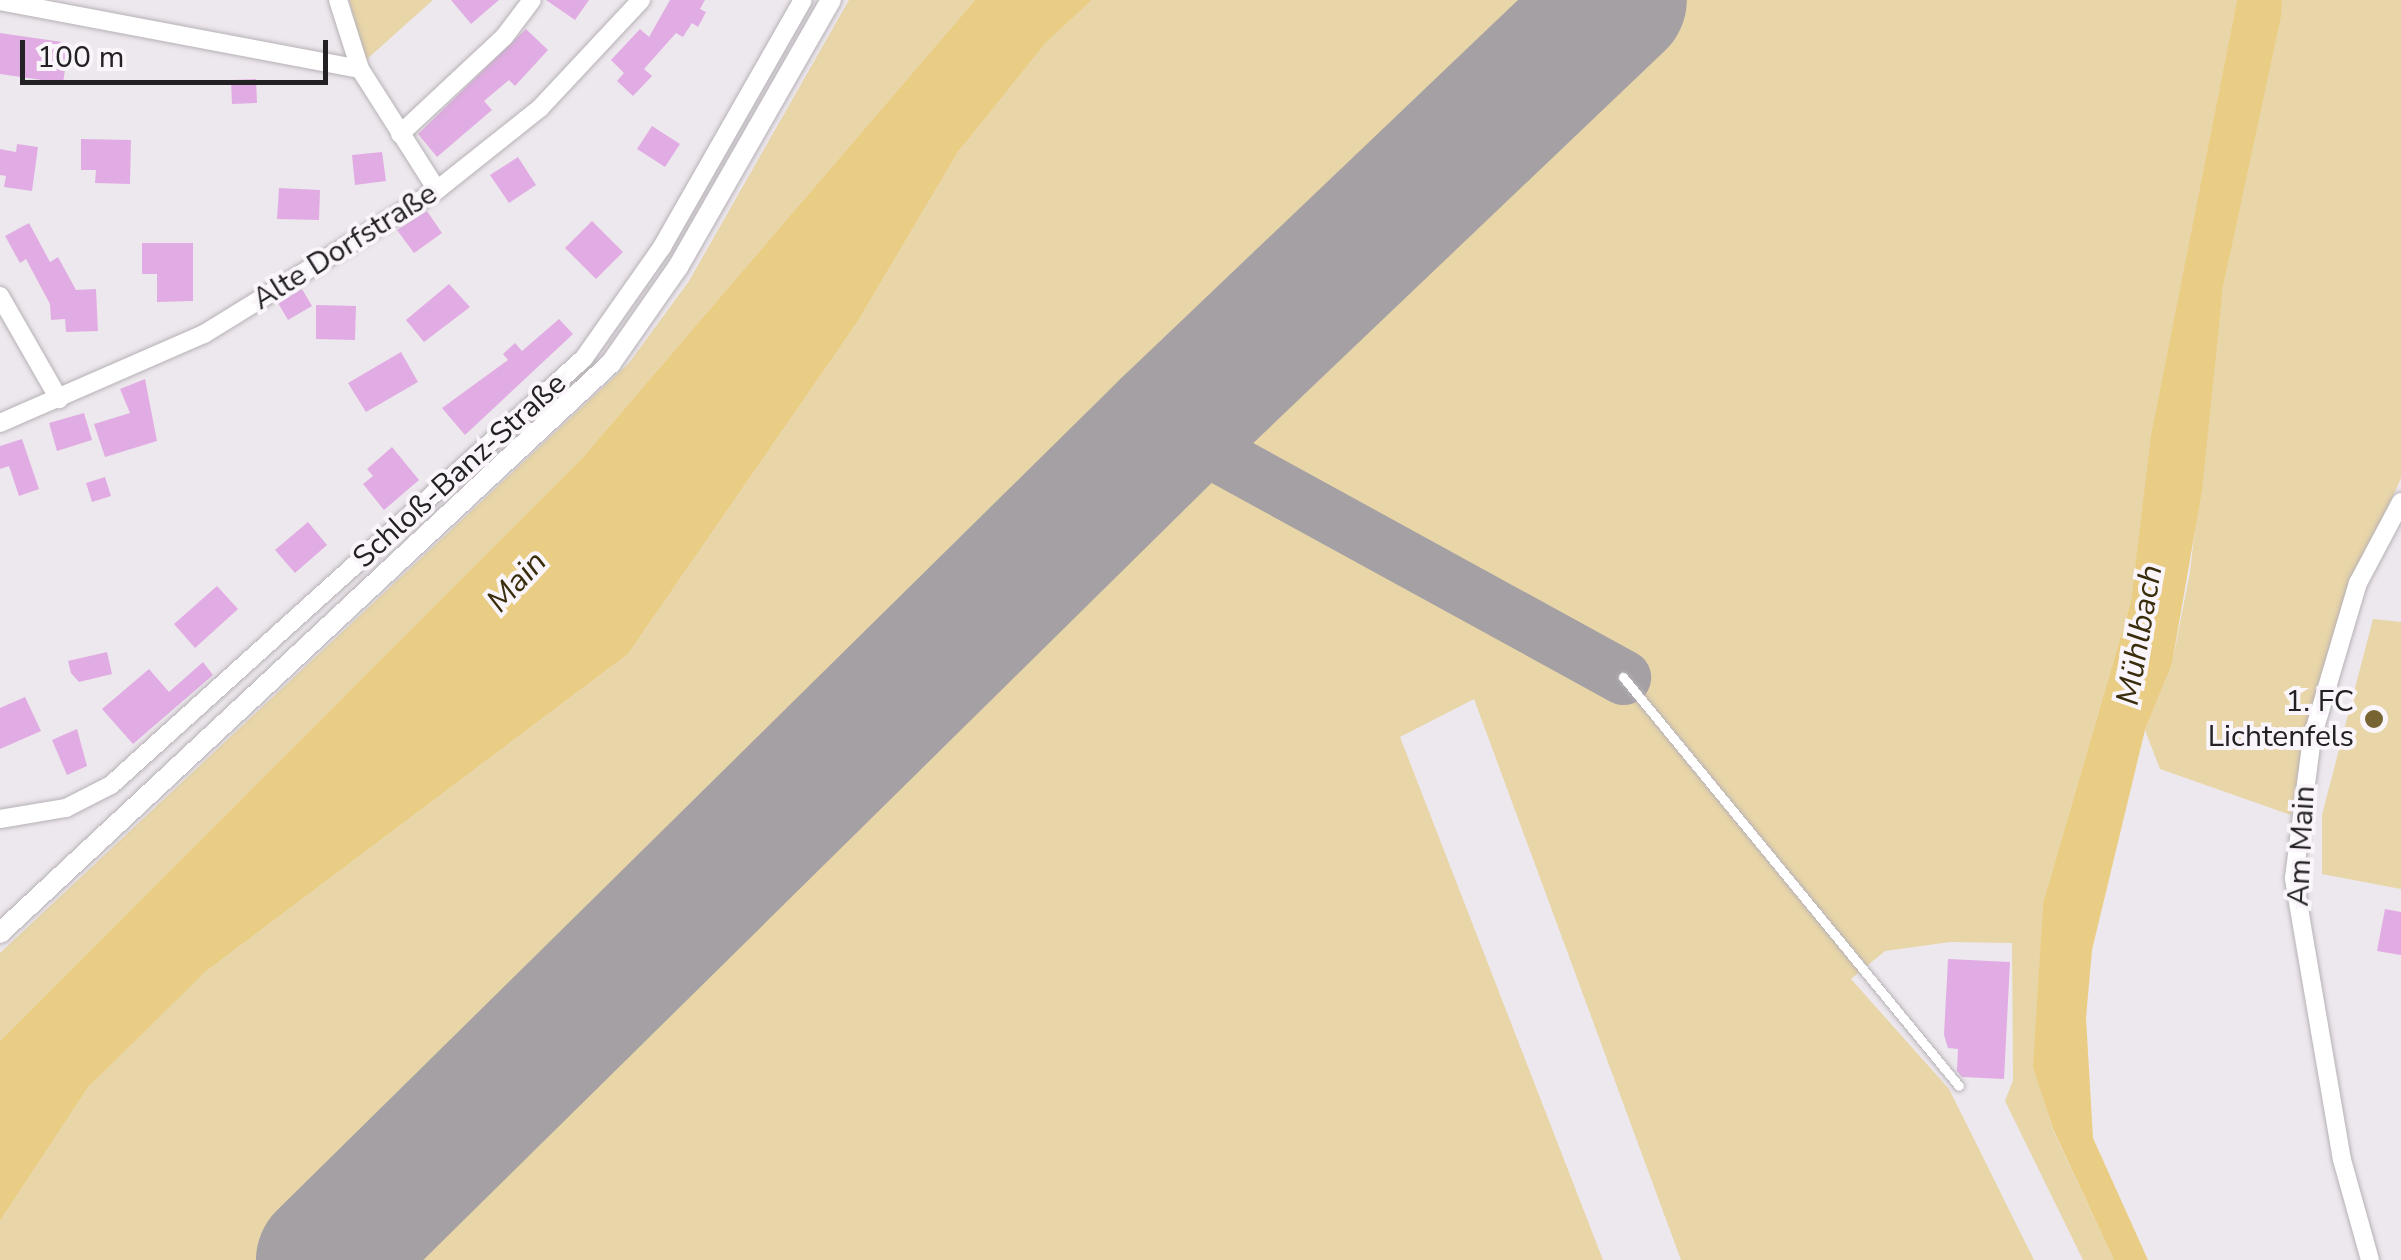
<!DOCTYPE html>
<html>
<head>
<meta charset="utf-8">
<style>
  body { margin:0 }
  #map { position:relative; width:2401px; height:1260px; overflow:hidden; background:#ede8ed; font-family:"Nunito Sans",sans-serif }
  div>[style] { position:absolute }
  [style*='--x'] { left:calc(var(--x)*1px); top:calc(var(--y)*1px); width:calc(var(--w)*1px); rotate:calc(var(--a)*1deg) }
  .green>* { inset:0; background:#e8d5a8 }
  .water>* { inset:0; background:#eacd85 }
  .taxiway>* { height:55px; margin:-27.5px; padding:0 27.5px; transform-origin:27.5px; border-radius:27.5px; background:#a4a0a4 }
  .runway>* { height:138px; margin:-69px; padding:0 69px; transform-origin:69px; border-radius:69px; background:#a4a0a4 }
  .building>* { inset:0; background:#e1ace3 }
  .roads { filter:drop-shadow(0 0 2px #b6b1b6) drop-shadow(0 0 2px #b6b1b6) }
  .service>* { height:9px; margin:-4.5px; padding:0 4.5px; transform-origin:4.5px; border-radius:4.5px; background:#fff }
  .minor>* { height:18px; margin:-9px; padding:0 9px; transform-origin:9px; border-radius:9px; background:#fff }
  .tertiary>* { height:20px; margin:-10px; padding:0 10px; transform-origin:10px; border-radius:10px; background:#fff }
  .dots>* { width:28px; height:28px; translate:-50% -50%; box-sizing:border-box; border:5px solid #faf5fa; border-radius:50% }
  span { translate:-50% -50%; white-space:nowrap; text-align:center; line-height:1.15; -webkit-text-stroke:8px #faf5fa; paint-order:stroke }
  .street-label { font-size:30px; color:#232123 }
  .poi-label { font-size:30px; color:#232123 }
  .right { translate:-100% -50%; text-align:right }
  .water-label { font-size:32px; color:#392d0c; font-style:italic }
  .scale { position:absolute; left:20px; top:40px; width:308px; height:45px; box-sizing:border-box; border:5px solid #232123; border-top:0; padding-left:12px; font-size:30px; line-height:35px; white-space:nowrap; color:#232123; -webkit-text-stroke:8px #faf5fa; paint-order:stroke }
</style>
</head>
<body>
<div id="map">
  <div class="green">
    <i style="clip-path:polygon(349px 0,433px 0,366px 60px)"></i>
    <i style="clip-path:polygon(849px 0,975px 0,583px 457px,0 1041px,0 953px,629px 363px,689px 281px)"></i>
    <i style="clip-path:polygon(1092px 0,2237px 0,2152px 435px,2131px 601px,2043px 903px,2034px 1068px,2053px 1130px,2114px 1260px,2083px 1260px,2005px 1101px,2013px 1080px,2012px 943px,1950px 942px,1885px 951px,1851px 979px,1949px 1089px,2034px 1260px,1681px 1260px,1474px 699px,1400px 737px,1603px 1260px,0 1260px,0 1221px,89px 1086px,126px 1047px,205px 972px,628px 654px,858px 321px,958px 152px,1046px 41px)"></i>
    <i style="clip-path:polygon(2282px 0,2401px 0,2401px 478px,2335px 628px,2304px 737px,2291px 815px,2160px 769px,2145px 730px,2172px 664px,2190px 572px,2223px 287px)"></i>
    <i style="clip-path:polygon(2373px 619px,2401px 622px,2401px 889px,2322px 874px,2322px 815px)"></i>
  </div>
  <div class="water">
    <i style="clip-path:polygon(975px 0,1092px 0,1046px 42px,958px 152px,858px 321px,628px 654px,205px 972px,89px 1086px,0 1221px,0 1041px,583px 457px)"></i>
    <i style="clip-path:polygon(2237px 0,2282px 0,2281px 16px,2223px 287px,2202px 490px,2172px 664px,2145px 730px,2092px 950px,2086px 1018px,2093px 1138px,2148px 1260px,2114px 1260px,2053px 1129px,2033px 1067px,2043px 903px,2131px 601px,2151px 436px)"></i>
  </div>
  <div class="taxiway">
    <i style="--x:1169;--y:428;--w:518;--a:28.74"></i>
  </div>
  <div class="runway">
    <i style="--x:325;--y:1260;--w:1185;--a:-44.59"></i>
    <i style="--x:1169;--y:428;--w:620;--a:-43.63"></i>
  </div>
  <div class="building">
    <i style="clip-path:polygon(451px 0,499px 0,471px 24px)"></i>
    <i style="clip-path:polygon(546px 0,589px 0,575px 20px)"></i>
    <i style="clip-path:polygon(670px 0,705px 0,700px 9px,706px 12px,698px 27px,692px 23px,683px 37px,676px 33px,644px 69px,652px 76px,633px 96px,617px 81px,624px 73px,611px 60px,640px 29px,649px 37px)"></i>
    <i style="clip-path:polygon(526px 29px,548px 50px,515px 86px,509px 80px,484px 101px,492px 110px,437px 157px,418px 134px)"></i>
    <i style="clip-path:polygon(0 33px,69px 43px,63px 83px,0 74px)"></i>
    <i style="clip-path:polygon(256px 79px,257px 103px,232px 104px,231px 80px)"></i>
    <i style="clip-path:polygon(652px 126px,680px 144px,665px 167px,637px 149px)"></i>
    <i style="clip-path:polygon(81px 139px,131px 140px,130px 184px,95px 183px,96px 170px,81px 170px)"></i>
    <i style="clip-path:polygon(17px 144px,38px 147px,32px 191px,4px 187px,6px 176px,0 175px,0 149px,16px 152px)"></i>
    <i style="clip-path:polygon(382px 152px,386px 181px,355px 185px,352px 155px)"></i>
    <i style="clip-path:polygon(518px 157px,536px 185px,509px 203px,490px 175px)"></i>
    <i style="clip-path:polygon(279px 188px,320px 190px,319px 220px,277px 219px)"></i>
    <i style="clip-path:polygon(427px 211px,442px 233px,414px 253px,397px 230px)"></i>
    <i style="clip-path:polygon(592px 221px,623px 252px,596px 279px,565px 248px)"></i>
    <i style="clip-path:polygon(29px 223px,50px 262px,58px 257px,76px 290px,96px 289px,98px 331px,66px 332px,65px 319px,51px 320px,50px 304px,26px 259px,20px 263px,5px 236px)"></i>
    <i style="clip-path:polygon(142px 243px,193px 243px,193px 301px,157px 302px,157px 274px,142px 274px)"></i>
    <i style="clip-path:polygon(449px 284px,470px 307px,424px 342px,406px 320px)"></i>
    <i style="clip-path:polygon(302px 289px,312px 306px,288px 320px,278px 303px)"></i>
    <i style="clip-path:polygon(316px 305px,356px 306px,355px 340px,316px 339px)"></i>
    <i style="clip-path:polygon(559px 319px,573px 334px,465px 435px,442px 408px,508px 360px,503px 354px,515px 343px,522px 351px)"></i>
    <i style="clip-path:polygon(401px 352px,418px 382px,366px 412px,348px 383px)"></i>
    <i style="clip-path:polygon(145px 379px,157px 441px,105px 457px,94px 424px,130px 413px,120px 389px)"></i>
    <i style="clip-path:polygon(84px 413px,92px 440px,57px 451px,49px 423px)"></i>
    <i style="clip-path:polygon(22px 439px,39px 489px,19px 496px,9px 466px,0 469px,0 446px)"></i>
    <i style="clip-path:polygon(392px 447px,419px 480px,384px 510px,363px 484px,373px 476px,367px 469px)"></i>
    <i style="clip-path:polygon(105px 477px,111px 496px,92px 502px,86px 483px)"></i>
    <i style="clip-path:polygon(308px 522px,327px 545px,295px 573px,275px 550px)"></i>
    <i style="clip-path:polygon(217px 586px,238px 609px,195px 648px,174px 624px)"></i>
    <i style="clip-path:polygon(107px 652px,112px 674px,79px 682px,71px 673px,68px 661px)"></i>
    <i style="clip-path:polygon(203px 662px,213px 675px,133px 744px,102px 709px,149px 669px,169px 692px)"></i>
    <i style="clip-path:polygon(25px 697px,41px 731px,0 749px,0 708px)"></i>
    <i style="clip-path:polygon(77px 729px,87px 766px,67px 775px,52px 740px)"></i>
    <i style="clip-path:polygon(2385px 909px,2401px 912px,2401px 955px,2377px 951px)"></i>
    <i style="clip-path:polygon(1948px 959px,2010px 962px,2004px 1079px,1962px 1077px,1957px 1071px,1958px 1049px,1948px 1048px,1944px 1035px)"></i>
  </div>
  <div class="roads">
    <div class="service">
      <i style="--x:1623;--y:677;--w:529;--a:50.6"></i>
    </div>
    <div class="minor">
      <i style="--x:338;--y:0;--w:72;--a:72.3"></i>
      <i style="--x:360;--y:69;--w:143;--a:57.5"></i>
      <i style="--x:0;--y:1;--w:366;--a:10.7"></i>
      <i style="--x:400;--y:134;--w:142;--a:-43"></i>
      <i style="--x:504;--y:37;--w:46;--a:-52.9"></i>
      <i style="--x:0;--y:296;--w:119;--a:60.2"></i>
      <i style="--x:0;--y:423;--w:223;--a:-23.6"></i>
      <i style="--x:204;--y:334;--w:274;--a:-31.7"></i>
      <i style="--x:437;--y:190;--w:132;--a:-38.5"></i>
      <i style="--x:540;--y:108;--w:148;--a:-46.9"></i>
      <i style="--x:0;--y:819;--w:67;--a:-9.5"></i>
      <i style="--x:66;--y:808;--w:51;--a:-27.1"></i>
      <i style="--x:111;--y:785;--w:637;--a:-42.07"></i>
      <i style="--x:584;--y:358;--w:136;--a:-54.9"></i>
      <i style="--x:662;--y:247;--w:284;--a:-60.3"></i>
      <i style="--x:2370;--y:1260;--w:104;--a:-105.6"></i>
      <i style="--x:2342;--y:1160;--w:286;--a:-99.7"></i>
      <i style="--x:2294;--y:878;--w:141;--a:-82.7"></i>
      <i style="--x:2312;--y:738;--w:162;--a:-73.5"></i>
      <i style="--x:2358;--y:583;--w:92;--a:-62"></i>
    </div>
    <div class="tertiary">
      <i style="--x:0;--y:933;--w:836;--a:-43.01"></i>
      <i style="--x:611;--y:363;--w:117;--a:-55.1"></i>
      <i style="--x:678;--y:267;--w:308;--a:-60.2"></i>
    </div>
  </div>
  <div class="dots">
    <i style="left:2374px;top:719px;background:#776433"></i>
  </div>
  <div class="street-label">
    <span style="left:345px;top:247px;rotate:-32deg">Alte Dorfstraße</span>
    <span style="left:460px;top:471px;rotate:-42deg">Schloß-Banz-Straße</span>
    <span style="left:2302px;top:846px;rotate:-87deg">Am Main</span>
  </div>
  <div class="poi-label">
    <span class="right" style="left:2354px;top:719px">1. FC<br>Lichtenfels</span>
  </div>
  <div class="water-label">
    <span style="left:517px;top:582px;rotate:-47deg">Main</span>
    <span style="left:2140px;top:635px;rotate:-80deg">Mühlbach</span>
  </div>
  <div class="scale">100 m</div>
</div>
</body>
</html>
